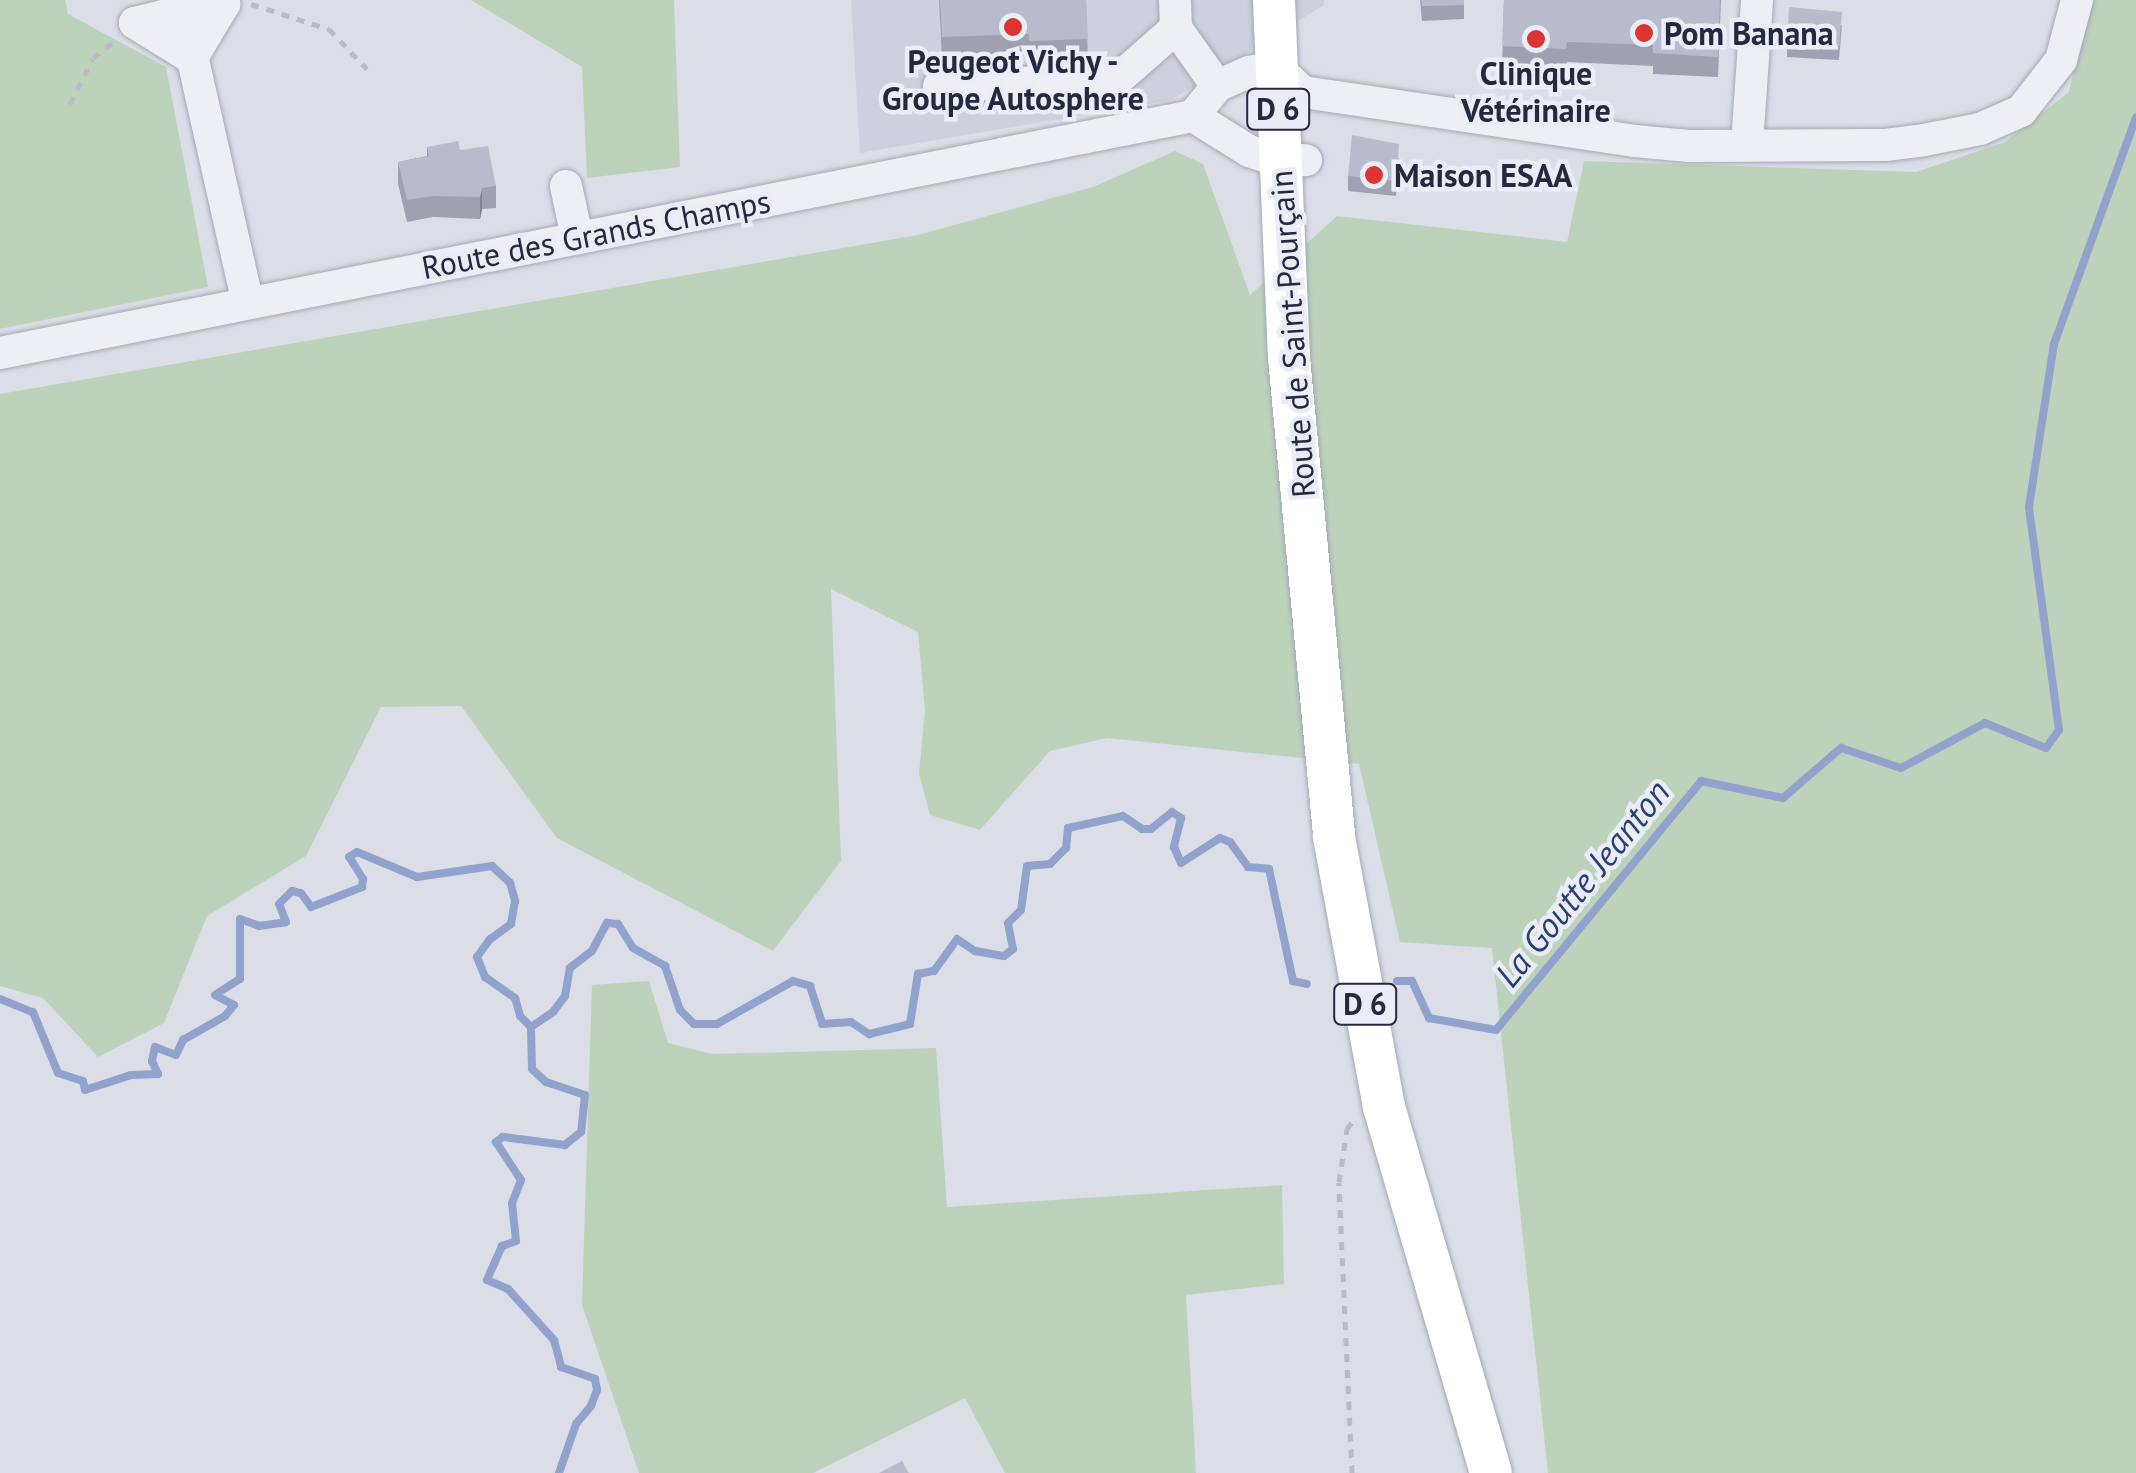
<!DOCTYPE html>
<html>
<head>
<meta charset="utf-8">
<style>
  body { margin:0 }
  #map { position:relative; width:2136px; height:1473px; overflow:hidden; background:#dbdee7; font-family:"PT Sans",sans-serif }
  div>[style] { position:absolute }
  [style*='--x'] { left:calc(var(--x)*1px); top:calc(var(--y)*1px); width:calc(var(--w)*1px); rotate:calc(var(--a)*1deg) }
  .built>* { inset:0; background:#cdd0dd }
  .green>* { inset:0; background:#bdd2bb }
  .stream>* { height:8px; margin:-4px; padding:0 4px; transform-origin:4px; border-radius:4px; background:#91a3cc }
  .path>* { height:5px; margin-top:-2.5px; transform-origin:0; background:repeating-linear-gradient(90deg,#b9bcc6 0 8px,transparent 0 16px) }
  .roads { filter:drop-shadow(0 0 2px #a4a8b5) drop-shadow(0 0 2px #a4a8b5) }
  .minor>* { height:32px; margin:-16px; padding:0 16px; transform-origin:16px; border-radius:16px; background:#eeeff5 }
  .major>* { height:42px; margin:-21px; padding:0 21px; transform-origin:21px; border-radius:21px; background:#fff }
  .wall>* { inset:0; background:#9ea1af }
  .shaded-wall>* { inset:0; background:#81838e }
  .building>* { inset:0; background:#b8bbcb }
  .dots>* { width:28px; height:28px; translate:-50% -50%; box-sizing:border-box; border:5px solid #eaedf5; border-radius:50% }
  span { translate:-50% -50%; white-space:nowrap; text-align:center; line-height:1.15; -webkit-text-stroke:9px #eaedf5; paint-order:stroke }
  .shield-label span { padding:2px 8px; background:#eaedf5; border:2px solid; border-radius:8px; -webkit-text-stroke-width:0 }
  .shield-label { font-size:30px; color:#24293f; font-weight:700 }
  .poi-label { font-size:32px; color:#24293f; font-weight:700 }
  .left { translate:0 -50%; text-align:left }
  .street-label { font-size:32px; color:#24293f }
  .water-label { font-size:35px; color:#2a3e76; font-style:italic }
</style>
</head>
<body>
<div id="map">
  <div class="built">
    <i style="clip-path:polygon(851px 0,1324px 0,1324px 5px,1171px 100px,860px 153px)"></i>
  </div>
  <div class="green">
    <i style="clip-path:polygon(0 0,65px 0,68px 14px,166px 67px,208px 287px,0 329px)"></i>
    <i style="clip-path:polygon(471px 0,674px 0,680px 167px,587px 178px,582px 67px)"></i>
    <i style="clip-path:polygon(2089px 0,2136px 0,2136px 1473px,1548px 1473px,1492px 948px,1400px 942px,1359px 764px,1107px 738px,1050px 751px,980px 830px,930px 815px,919px 774px,925px 710px,918px 632px,831px 589px,841px 861px,773px 951px,557px 838px,461px 706px,381px 707px,306px 856px,207px 916px,164px 1023px,98px 1057px,43px 998px,0 986px,0 394px,918px 235px,1093px 187px,1175px 151px,1203px 164px,1250px 295px,1337px 216px,1567px 242px,1584px 161px,1916px 172px,2005px 142px,2069px 92px)"></i>
    <i style="clip-path:polygon(649px 981px,668px 1043px,712px 1054px,936px 1048px,947px 1207px,1282px 1185px,1284px 1284px,1186px 1295px,1196px 1473px,1005px 1473px,965px 1398px,813px 1473px,639px 1473px,582px 1305px,592px 985px)"></i>
  </div>
  <div class="stream">
    <i style="--x:1397;--y:981;--w:15;--a:0"></i>
    <i style="--x:1412;--y:981;--w:41;--a:65.3"></i>
    <i style="--x:1429;--y:1018;--w:68;--a:10.2"></i>
    <i style="--x:1496;--y:1030;--w:323;--a:-50.5"></i>
    <i style="--x:1701;--y:781;--w:84;--a:11.7"></i>
    <i style="--x:1783;--y:798;--w:77;--a:-40.8"></i>
    <i style="--x:1841;--y:748;--w:63;--a:18.4"></i>
    <i style="--x:1901;--y:768;--w:95;--a:-28.2"></i>
    <i style="--x:1985;--y:723;--w:66;--a:22.3"></i>
    <i style="--x:2046;--y:748;--w:22;--a:-54"></i>
    <i style="--x:2059;--y:730;--w:225;--a:-97.7"></i>
    <i style="--x:2029;--y:507;--w:165;--a:-81.3"></i>
    <i style="--x:2054;--y:344;--w:241;--a:-70.1"></i>
    <i style="--x:0;--y:999;--w:35;--a:22"></i>
    <i style="--x:33;--y:1012;--w:66;--a:67.7"></i>
    <i style="--x:58;--y:1073;--w:26;--a:18"></i>
    <i style="--x:83;--y:1081;--w:9;--a:77"></i>
    <i style="--x:85;--y:1090;--w:48;--a:-18.1"></i>
    <i style="--x:131;--y:1075;--w:27;--a:-2"></i>
    <i style="--x:158;--y:1074;--w:14;--a:-115"></i>
    <i style="--x:152;--y:1061;--w:14;--a:-78"></i>
    <i style="--x:155;--y:1047;--w:22;--a:21"></i>
    <i style="--x:176;--y:1055;--w:17;--a:-65"></i>
    <i style="--x:183;--y:1040;--w:48;--a:-29.7"></i>
    <i style="--x:225;--y:1016;--w:14;--a:-51"></i>
    <i style="--x:234;--y:1005;--w:21;--a:-152"></i>
    <i style="--x:215;--y:995;--w:30;--a:-33"></i>
    <i style="--x:240;--y:979;--w:60;--a:-90"></i>
    <i style="--x:240;--y:919;--w:20;--a:20"></i>
    <i style="--x:259;--y:926;--w:27;--a:-8"></i>
    <i style="--x:286;--y:922;--w:19;--a:-111"></i>
    <i style="--x:279;--y:904;--w:18;--a:-45"></i>
    <i style="--x:292;--y:891;--w:9;--a:13"></i>
    <i style="--x:301;--y:893;--w:17;--a:54"></i>
    <i style="--x:311;--y:907;--w:55;--a:-21.4"></i>
    <i style="--x:362;--y:887;--w:8;--a:-83"></i>
    <i style="--x:363;--y:879;--w:26;--a:-122"></i>
    <i style="--x:349;--y:857;--w:9;--a:-32"></i>
    <i style="--x:357;--y:852;--w:65;--a:22.6"></i>
    <i style="--x:417;--y:877;--w:76;--a:-8.3"></i>
    <i style="--x:492;--y:866;--w:25;--a:43"></i>
    <i style="--x:510;--y:883;--w:19;--a:74"></i>
    <i style="--x:515;--y:901;--w:23;--a:100"></i>
    <i style="--x:511;--y:924;--w:26;--a:144"></i>
    <i style="--x:490;--y:939;--w:22;--a:126"></i>
    <i style="--x:477;--y:957;--w:22;--a:68"></i>
    <i style="--x:485;--y:977;--w:37;--a:35"></i>
    <i style="--x:515;--y:998;--w:19;--a:74"></i>
    <i style="--x:520;--y:1016;--w:16;--a:45"></i>
    <i style="--x:531;--y:1027;--w:27;--a:-34"></i>
    <i style="--x:553;--y:1012;--w:20;--a:-53"></i>
    <i style="--x:565;--y:996;--w:28;--a:-80"></i>
    <i style="--x:570;--y:968;--w:28;--a:-38"></i>
    <i style="--x:592;--y:951;--w:32;--a:-62"></i>
    <i style="--x:607;--y:923;--w:11;--a:5"></i>
    <i style="--x:618;--y:924;--w:28;--a:58"></i>
    <i style="--x:633;--y:948;--w:37;--a:29"></i>
    <i style="--x:665;--y:966;--w:46;--a:71.2"></i>
    <i style="--x:680;--y:1010;--w:20;--a:45"></i>
    <i style="--x:694;--y:1024;--w:23;--a:0"></i>
    <i style="--x:717;--y:1024;--w:87;--a:-29.5"></i>
    <i style="--x:793;--y:981;--w:18;--a:16"></i>
    <i style="--x:810;--y:986;--w:40;--a:72"></i>
    <i style="--x:822;--y:1024;--w:29;--a:-4"></i>
    <i style="--x:851;--y:1022;--w:22;--a:34"></i>
    <i style="--x:869;--y:1034;--w:42;--a:-13.7"></i>
    <i style="--x:910;--y:1024;--w:51;--a:-80.9"></i>
    <i style="--x:918;--y:974;--w:16;--a:-11"></i>
    <i style="--x:934;--y:971;--w:39;--a:-54"></i>
    <i style="--x:957;--y:939;--w:22;--a:34"></i>
    <i style="--x:975;--y:951;--w:29;--a:10"></i>
    <i style="--x:1004;--y:956;--w:11;--a:-38"></i>
    <i style="--x:1013;--y:949;--w:26;--a:-101"></i>
    <i style="--x:1008;--y:923;--w:18;--a:-45"></i>
    <i style="--x:1021;--y:910;--w:44;--a:-82.2"></i>
    <i style="--x:1027;--y:866;--w:23;--a:-5"></i>
    <i style="--x:1050;--y:864;--w:23;--a:-45"></i>
    <i style="--x:1066;--y:848;--w:20;--a:-84"></i>
    <i style="--x:1068;--y:828;--w:56;--a:-12.3"></i>
    <i style="--x:1123;--y:816;--w:23;--a:34"></i>
    <i style="--x:1142;--y:829;--w:9;--a:0"></i>
    <i style="--x:1151;--y:829;--w:27;--a:-39"></i>
    <i style="--x:1172;--y:812;--w:11;--a:34"></i>
    <i style="--x:1181;--y:818;--w:30;--a:104"></i>
    <i style="--x:1174;--y:847;--w:17;--a:66"></i>
    <i style="--x:1181;--y:863;--w:46;--a:-32.7"></i>
    <i style="--x:1220;--y:838;--w:11;--a:22"></i>
    <i style="--x:1230;--y:842;--w:31;--a:54"></i>
    <i style="--x:1248;--y:867;--w:21;--a:5"></i>
    <i style="--x:1269;--y:869;--w:115;--a:77.9"></i>
    <i style="--x:1293;--y:981;--w:14;--a:12"></i>
    <i style="--x:531;--y:1027;--w:42;--a:88.6"></i>
    <i style="--x:532;--y:1069;--w:19;--a:43"></i>
    <i style="--x:546;--y:1082;--w:41;--a:18.4"></i>
    <i style="--x:585;--y:1095;--w:37;--a:96"></i>
    <i style="--x:581;--y:1132;--w:21;--a:141"></i>
    <i style="--x:565;--y:1145;--w:63;--a:-172.6"></i>
    <i style="--x:503;--y:1137;--w:9;--a:144"></i>
    <i style="--x:496;--y:1142;--w:45;--a:56.7"></i>
    <i style="--x:521;--y:1180;--w:25;--a:111"></i>
    <i style="--x:512;--y:1203;--w:38;--a:84"></i>
    <i style="--x:516;--y:1241;--w:15;--a:160"></i>
    <i style="--x:502;--y:1246;--w:37;--a:114"></i>
    <i style="--x:487;--y:1280;--w:23;--a:23"></i>
    <i style="--x:508;--y:1289;--w:69;--a:48"></i>
    <i style="--x:554;--y:1340;--w:28;--a:75"></i>
    <i style="--x:561;--y:1367;--w:36;--a:19"></i>
    <i style="--x:595;--y:1379;--w:11;--a:80"></i>
    <i style="--x:597;--y:1390;--w:17;--a:111"></i>
    <i style="--x:591;--y:1406;--w:23;--a:130"></i>
    <i style="--x:576;--y:1424;--w:52;--a:109.1"></i>
  </div>
  <div class="path">
    <i style="--x:251;--y:4;--w:82;--a:17.8"></i>
    <i style="--x:329;--y:29;--w:55;--a:46.5"></i>
    <i style="--x:70;--y:104;--w:51;--a:-63.4"></i>
    <i style="--x:93;--y:58;--w:31;--a:-38"></i>
    <i style="--x:1352;--y:1473;--w:291;--a:-92.6"></i>
    <i style="--x:1339;--y:1182;--w:54;--a:-81.4"></i>
    <i style="--x:1347;--y:1129;--w:12;--a:-55"></i>
  </div>
  <div class="roads">
    <div class="minor">
      <i style="--x:1175;--y:0;--w:28;--a:88"></i>
      <i style="--x:1176;--y:28;--w:71;--a:54.7"></i>
      <i style="--x:224;--y:4;--w:63;--a:120.7"></i>
      <i style="--x:192;--y:58;--w:67;--a:-148.4"></i>
      <i style="--x:135;--y:23;--w:49;--a:-14.3"></i>
      <i style="--x:182;--y:11;--w:43;--a:-9.5"></i>
      <i style="--x:182;--y:11;--w:299;--a:77.3"></i>
      <i style="--x:939;--y:86;--w:179;--a:-2.2"></i>
      <i style="--x:1118;--y:79;--w:77;--a:-41.3"></i>
      <i style="--x:1193;--y:116;--w:66;--a:32"></i>
      <i style="--x:1249;--y:151;--w:25;--a:18"></i>
      <i style="--x:1273;--y:159;--w:33;--a:2"></i>
      <i style="--x:1747;--y:144;--w:144;--a:-86"></i>
      <i style="--x:566;--y:186;--w:52;--a:77.8"></i>
      <i style="--x:0;--y:353;--w:1216;--a:-11.24"></i>
      <i style="--x:1193;--y:116;--w:38;--a:-51"></i>
      <i style="--x:1217;--y:86;--w:35;--a:-24"></i>
      <i style="--x:1249;--y:72;--w:27;--a:-10"></i>
      <i style="--x:1276;--y:67;--w:37;--a:43"></i>
      <i style="--x:1303;--y:92;--w:335;--a:8.4"></i>
      <i style="--x:1634;--y:141;--w:55;--a:5.2"></i>
      <i style="--x:1689;--y:146;--w:196;--a:-0.3"></i>
      <i style="--x:1885;--y:145;--w:39;--a:-7"></i>
      <i style="--x:1924;--y:140;--w:57;--a:-11.1"></i>
      <i style="--x:1980;--y:129;--w:45;--a:-23.7"></i>
      <i style="--x:2021;--y:111;--w:65;--a:-51.9"></i>
      <i style="--x:2061;--y:60;--w:62;--a:-75.1"></i>
    </div>
    <div class="major">
      <i style="--x:1274;--y:0;--w:358;--a:87.6"></i>
      <i style="--x:1289;--y:358;--w:481;--a:84.6"></i>
      <i style="--x:1334;--y:837;--w:275;--a:79.5"></i>
      <i style="--x:1384;--y:1107;--w:381;--a:73.7"></i>
    </div>
  </div>
  <div class="wall">
    <i style="clip-path:polygon(939px 0,1086px 0,1088px 60px,1029px 62px,1029px 56px,942px 58px)"></i>
    <i style="clip-path:polygon(1420px 0,1464px 0,1464px 19px,1422px 21px)"></i>
    <i style="clip-path:polygon(1504px 0,1721px 0,1718px 77px,1653px 74px,1653px 66px,1567px 62px,1566px 70px,1502px 67px)"></i>
    <i style="clip-path:polygon(1842px 25px,1839px 60px,1787px 57px,1787px 44px)"></i>
    <i style="clip-path:polygon(427px 147px,460px 150px,496px 186px,496px 208px,482px 209px,480px 219px,433px 217px,407px 222px,398px 184px,398px 162px,427px 156px)"></i>
    <i style="clip-path:polygon(1399px 158px,1396px 196px,1348px 191px,1348px 176px)"></i>
  </div>
  <div class="shaded-wall">
    <i style="clip-path:polygon(482px 188px,482px 209px,480px 219px,480px 197px)"></i>
  </div>
  <div class="building">
    <i style="clip-path:polygon(940px 0,1086px 0,1088px 39px,1029px 41px,1029px 34px,942px 37px)"></i>
    <i style="clip-path:polygon(1421px 0,1464px 0,1464px 5px,1422px 6px)"></i>
    <i style="clip-path:polygon(1504px 0,1720px 0,1718px 57px,1653px 53px,1653px 45px,1567px 42px,1566px 49px,1502px 46px)"></i>
    <i style="clip-path:polygon(1789px 7px,1842px 12px,1839px 46px,1787px 44px)"></i>
    <i style="clip-path:polygon(1352px 135px,1399px 144px,1396px 181px,1348px 176px)"></i>
    <i style="clip-path:polygon(458px 141px,460px 150px,488px 146px,496px 186px,482px 188px,480px 197px,433px 196px,407px 200px,398px 162px,429px 156px,427px 147px)"></i>
    <i style="clip-path:polygon(902px 1461px,909px 1473px,879px 1473px)"></i>
  </div>
  <div class="dots">
    <i style="left:1013px;top:27px;background:#dc3530"></i>
    <i style="left:1644px;top:33px;background:#dc3530"></i>
    <i style="left:1536px;top:39px;background:#dc3530"></i>
    <i style="left:1374px;top:175px;background:#dc3530"></i>
  </div>
  <div class="shield-label">
    <span style="left:1278px;top:109px">D 6</span>
    <span style="left:1365px;top:1004px">D 6</span>
  </div>
  <div class="poi-label">
    <span class="left" style="left:1664px;top:33px">Pom Banana</span>
    <span style="left:1013px;top:80px">Peugeot Vichy -<br>Groupe Autosphere</span>
    <span style="left:1536px;top:92px">Clinique<br>Vétérinaire</span>
    <span class="left" style="left:1394px;top:175px">Maison ESAA</span>
  </div>
  <div class="street-label">
    <span style="left:596px;top:234px;rotate:-11deg">Route des Grands Champs</span>
    <span style="left:1292px;top:334px;rotate:-94deg">Route de Saint-Pourçain</span>
  </div>
  <div class="water-label">
    <span style="left:1582px;top:883px;rotate:-51deg">La Goutte Jeanton</span>
  </div>
</div>
</body>
</html>
